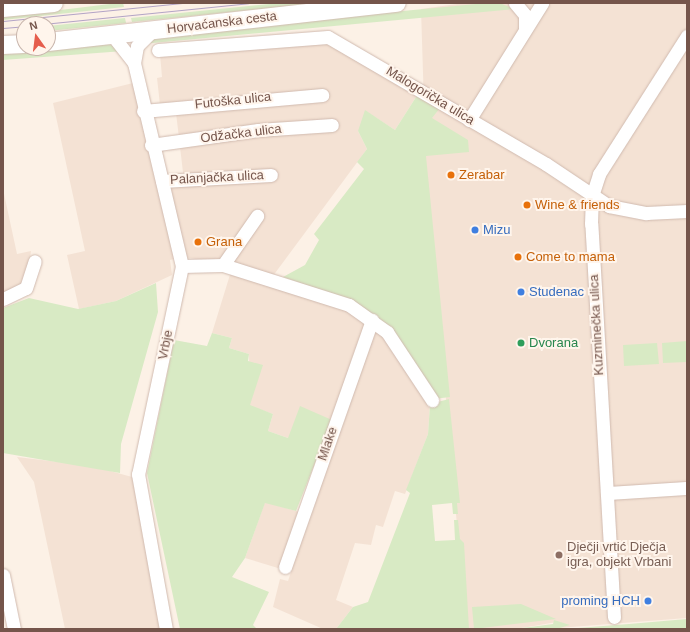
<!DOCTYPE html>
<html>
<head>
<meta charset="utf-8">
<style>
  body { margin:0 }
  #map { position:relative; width:690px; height:632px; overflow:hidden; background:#fcf1e6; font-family:Helvetica,sans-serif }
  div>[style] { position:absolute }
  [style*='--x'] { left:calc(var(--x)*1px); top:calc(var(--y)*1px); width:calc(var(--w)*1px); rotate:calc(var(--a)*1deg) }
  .residential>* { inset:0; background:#f4e2d4 }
  .green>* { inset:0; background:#d8eac4 }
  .roads { filter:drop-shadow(0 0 1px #d0baaf) drop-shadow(0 0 1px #d0baaf) }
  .street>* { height:13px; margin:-6.5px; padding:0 6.5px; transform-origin:6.5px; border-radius:6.5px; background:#fff }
  .secondary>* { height:18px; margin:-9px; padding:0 9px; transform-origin:9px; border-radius:9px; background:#fff }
  .tram>* { height:1px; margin:-0.5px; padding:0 0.5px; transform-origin:0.5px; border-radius:0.5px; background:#b3a4c6 }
  .dots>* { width:11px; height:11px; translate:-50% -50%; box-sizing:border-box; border:2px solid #fff5ec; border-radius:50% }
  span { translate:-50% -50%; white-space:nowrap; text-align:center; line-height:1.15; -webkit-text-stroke:4px #fff5ec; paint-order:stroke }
  .street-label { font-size:13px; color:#75554b }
  .food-label { font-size:13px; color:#c56008 }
  .left { translate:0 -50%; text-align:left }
  .shop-label { font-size:13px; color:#366cbe }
  .right { translate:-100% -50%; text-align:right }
  .leisure-label { font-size:13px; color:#27864d }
  .education-label { font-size:13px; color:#785e54 }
  .frame { position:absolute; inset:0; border:4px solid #75554b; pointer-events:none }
  .north { position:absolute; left:16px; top:16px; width:40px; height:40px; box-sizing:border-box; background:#fff5ec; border:1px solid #c8b5ac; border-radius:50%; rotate:346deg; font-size:11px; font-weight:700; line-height:16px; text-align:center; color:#75554b }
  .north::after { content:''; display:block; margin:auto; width:14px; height:18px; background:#e55d4c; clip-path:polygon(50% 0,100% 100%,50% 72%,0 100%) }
</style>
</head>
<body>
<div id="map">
  <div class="residential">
    <i style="clip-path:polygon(464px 3px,687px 3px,687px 618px,558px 628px,557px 622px,516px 629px,466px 629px,426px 169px,421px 9px)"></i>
    <i style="clip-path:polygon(324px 40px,418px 94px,395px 130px,375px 117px,358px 131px,367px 149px,267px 284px,343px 307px,380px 330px,430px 404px,428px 434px,405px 494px,395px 491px,383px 527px,376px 525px,371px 545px,355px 543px,336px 600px,353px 607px,336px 629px,323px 629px,273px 607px,280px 579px,288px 581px,291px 572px,245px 558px,265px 502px,310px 515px,321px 477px,288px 438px,268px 431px,273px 414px,250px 406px,249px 354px,229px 348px,232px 338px,212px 333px,233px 265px,184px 257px,170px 260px,172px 275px,116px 301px,79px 309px,67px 255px,85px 251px,53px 103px,133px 83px,159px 183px,184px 181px,175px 104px,160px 105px,157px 78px,162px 77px,160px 54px)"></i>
    <i style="clip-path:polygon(3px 189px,17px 254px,31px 251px,28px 273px,19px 286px,3px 293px)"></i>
    <i style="clip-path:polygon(17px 457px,92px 466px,132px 477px,162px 629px,65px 629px,34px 482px)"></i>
  </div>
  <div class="green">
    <i style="clip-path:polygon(118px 3px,123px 3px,124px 7px,3px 20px,3px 17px)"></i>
    <i style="clip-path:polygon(279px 3px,320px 3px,132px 22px,131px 18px)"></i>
    <i style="clip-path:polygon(476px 4px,502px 4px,514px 9px,142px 44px,151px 35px)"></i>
    <i style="clip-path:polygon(125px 18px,126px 23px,48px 31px,48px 26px)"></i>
    <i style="clip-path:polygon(109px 44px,124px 51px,3px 60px,3px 50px)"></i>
    <i style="clip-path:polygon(418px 94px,440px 108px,432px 118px,468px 140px,469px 152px,426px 156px,450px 397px,434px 399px,426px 384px,349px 300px,283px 277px,305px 265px,319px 240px,314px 234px,364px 169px,357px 162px,367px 149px,358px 131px,365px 110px,395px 130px)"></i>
    <i style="clip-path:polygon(156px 283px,158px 312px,121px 444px,120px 473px,3px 453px,3px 308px,29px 298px,78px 309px,116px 301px)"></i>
    <i style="clip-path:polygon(212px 333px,232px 338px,229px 348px,249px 354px,248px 361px,263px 365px,250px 405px,273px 414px,268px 431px,288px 438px,300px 406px,332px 420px,296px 511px,265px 503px,245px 558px,232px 577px,269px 592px,253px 625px,257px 629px,180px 629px,147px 473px,174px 340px,207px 346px)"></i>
    <i style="clip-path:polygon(687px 341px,687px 362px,663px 363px,662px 343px)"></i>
    <i style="clip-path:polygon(657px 343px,659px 364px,624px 366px,623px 345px)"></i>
    <i style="clip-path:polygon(449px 399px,460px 503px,457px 503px,458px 514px,453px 514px,452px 503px,432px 505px,435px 541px,455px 540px,454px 520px,458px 520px,460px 539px,464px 543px,469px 629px,336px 629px,353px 607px,368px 602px,410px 493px,406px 490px,428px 434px,430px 404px)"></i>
    <i style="clip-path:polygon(521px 604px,556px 619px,474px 629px,472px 607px)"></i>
    <i style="clip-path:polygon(687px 619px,687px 629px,578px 628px,629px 624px)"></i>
    <i style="clip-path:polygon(554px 620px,570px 625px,556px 629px,515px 629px,553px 624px)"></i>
  </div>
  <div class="roads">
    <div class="street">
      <i style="--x:515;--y:3;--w:16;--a:50"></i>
      <i style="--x:525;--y:15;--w:14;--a:90"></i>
      <i style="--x:113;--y:36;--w:34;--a:52"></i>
      <i style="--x:134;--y:63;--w:209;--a:76.7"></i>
      <i style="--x:182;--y:266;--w:213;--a:101.9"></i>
      <i style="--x:138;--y:474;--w:158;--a:79.8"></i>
      <i style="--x:158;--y:50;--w:170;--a:-4.4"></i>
      <i style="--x:328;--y:37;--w:252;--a:30.2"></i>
      <i style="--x:546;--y:164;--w:76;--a:33.7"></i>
      <i style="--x:609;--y:206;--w:38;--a:11"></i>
      <i style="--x:646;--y:213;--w:41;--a:-2.8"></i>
      <i style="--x:134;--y:63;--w:17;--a:-80"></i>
      <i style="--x:137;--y:46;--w:20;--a:-45"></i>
      <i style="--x:143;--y:111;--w:180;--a:-5.1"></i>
      <i style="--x:469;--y:120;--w:138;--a:-58"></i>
      <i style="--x:151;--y:145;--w:108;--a:-8"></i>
      <i style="--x:258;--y:130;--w:74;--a:-3.9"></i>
      <i style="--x:162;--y:181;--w:109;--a:-3.2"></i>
      <i style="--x:223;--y:265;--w:60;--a:-55.2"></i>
      <i style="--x:182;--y:266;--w:41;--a:-1.4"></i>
      <i style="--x:223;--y:265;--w:132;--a:17.6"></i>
      <i style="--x:349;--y:305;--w:47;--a:35.4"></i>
      <i style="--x:387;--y:332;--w:82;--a:56.5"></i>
      <i style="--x:3;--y:299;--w:25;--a:-26"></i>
      <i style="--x:26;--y:288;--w:28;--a:-72"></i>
      <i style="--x:607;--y:493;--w:80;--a:-3.6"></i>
      <i style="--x:285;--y:567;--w:262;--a:-70.6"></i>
      <i style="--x:3;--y:575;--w:55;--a:78.5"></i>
      <i style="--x:614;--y:617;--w:394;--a:-93.3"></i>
      <i style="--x:591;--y:224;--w:28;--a:-88"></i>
      <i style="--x:592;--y:196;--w:23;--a:-72"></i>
      <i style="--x:599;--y:174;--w:164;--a:-57.5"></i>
    </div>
    <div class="secondary">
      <i style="--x:3;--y:8;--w:51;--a:-5.6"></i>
      <i style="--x:48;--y:42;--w:351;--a:-6.4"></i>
      <i style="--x:3;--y:45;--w:21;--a:-3"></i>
    </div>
  </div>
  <div class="tram">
    <i style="--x:3;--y:21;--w:180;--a:-5.7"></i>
    <i style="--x:43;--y:24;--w:206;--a:-5.8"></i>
    <i style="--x:3;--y:28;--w:21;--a:-5"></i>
  </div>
  <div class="dots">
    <i style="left:451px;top:175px;background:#e8710a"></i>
    <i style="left:527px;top:205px;background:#e8710a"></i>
    <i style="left:475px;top:230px;background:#3f7fe0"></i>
    <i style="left:198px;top:242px;background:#e8710a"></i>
    <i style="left:518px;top:257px;background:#e8710a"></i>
    <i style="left:521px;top:292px;background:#3f7fe0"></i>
    <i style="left:521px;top:343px;background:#2e9e5b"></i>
    <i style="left:559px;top:555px;background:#8d6e63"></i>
    <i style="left:648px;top:601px;background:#3f7fe0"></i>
  </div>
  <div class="street-label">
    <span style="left:222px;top:23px;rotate:-7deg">Horvaćanska cesta</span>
    <span style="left:430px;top:96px;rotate:31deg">Malogorička ulica</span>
    <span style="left:233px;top:101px;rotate:-6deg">Futoška ulica</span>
    <span style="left:241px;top:134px;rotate:-7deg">Odžačka ulica</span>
    <span style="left:217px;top:178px;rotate:-3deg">Palanjačka ulica</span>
    <span style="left:597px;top:325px;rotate:-93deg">Kuzminečka ulica</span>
    <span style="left:166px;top:345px;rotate:-79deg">Vrbje</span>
    <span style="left:328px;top:444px;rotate:-71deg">Mlake</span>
  </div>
  <div class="food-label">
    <span class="left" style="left:459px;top:175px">Zerabar</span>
    <span class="left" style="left:535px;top:205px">Wine &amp; friends</span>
    <span class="left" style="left:206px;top:242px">Grana</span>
    <span class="left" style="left:526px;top:257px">Come to mama</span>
  </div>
  <div class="shop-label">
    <span class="left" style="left:483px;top:230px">Mizu</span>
    <span class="left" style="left:529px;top:292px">Studenac</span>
    <span class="right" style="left:640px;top:601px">proming HCH</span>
  </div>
  <div class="leisure-label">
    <span class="left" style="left:529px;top:343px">Dvorana</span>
  </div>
  <div class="education-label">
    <span class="left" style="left:567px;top:555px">Dječji vrtić Dječja<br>igra, objekt Vrbani</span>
  </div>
  <div class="frame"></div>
  <div class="north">N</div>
</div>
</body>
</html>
